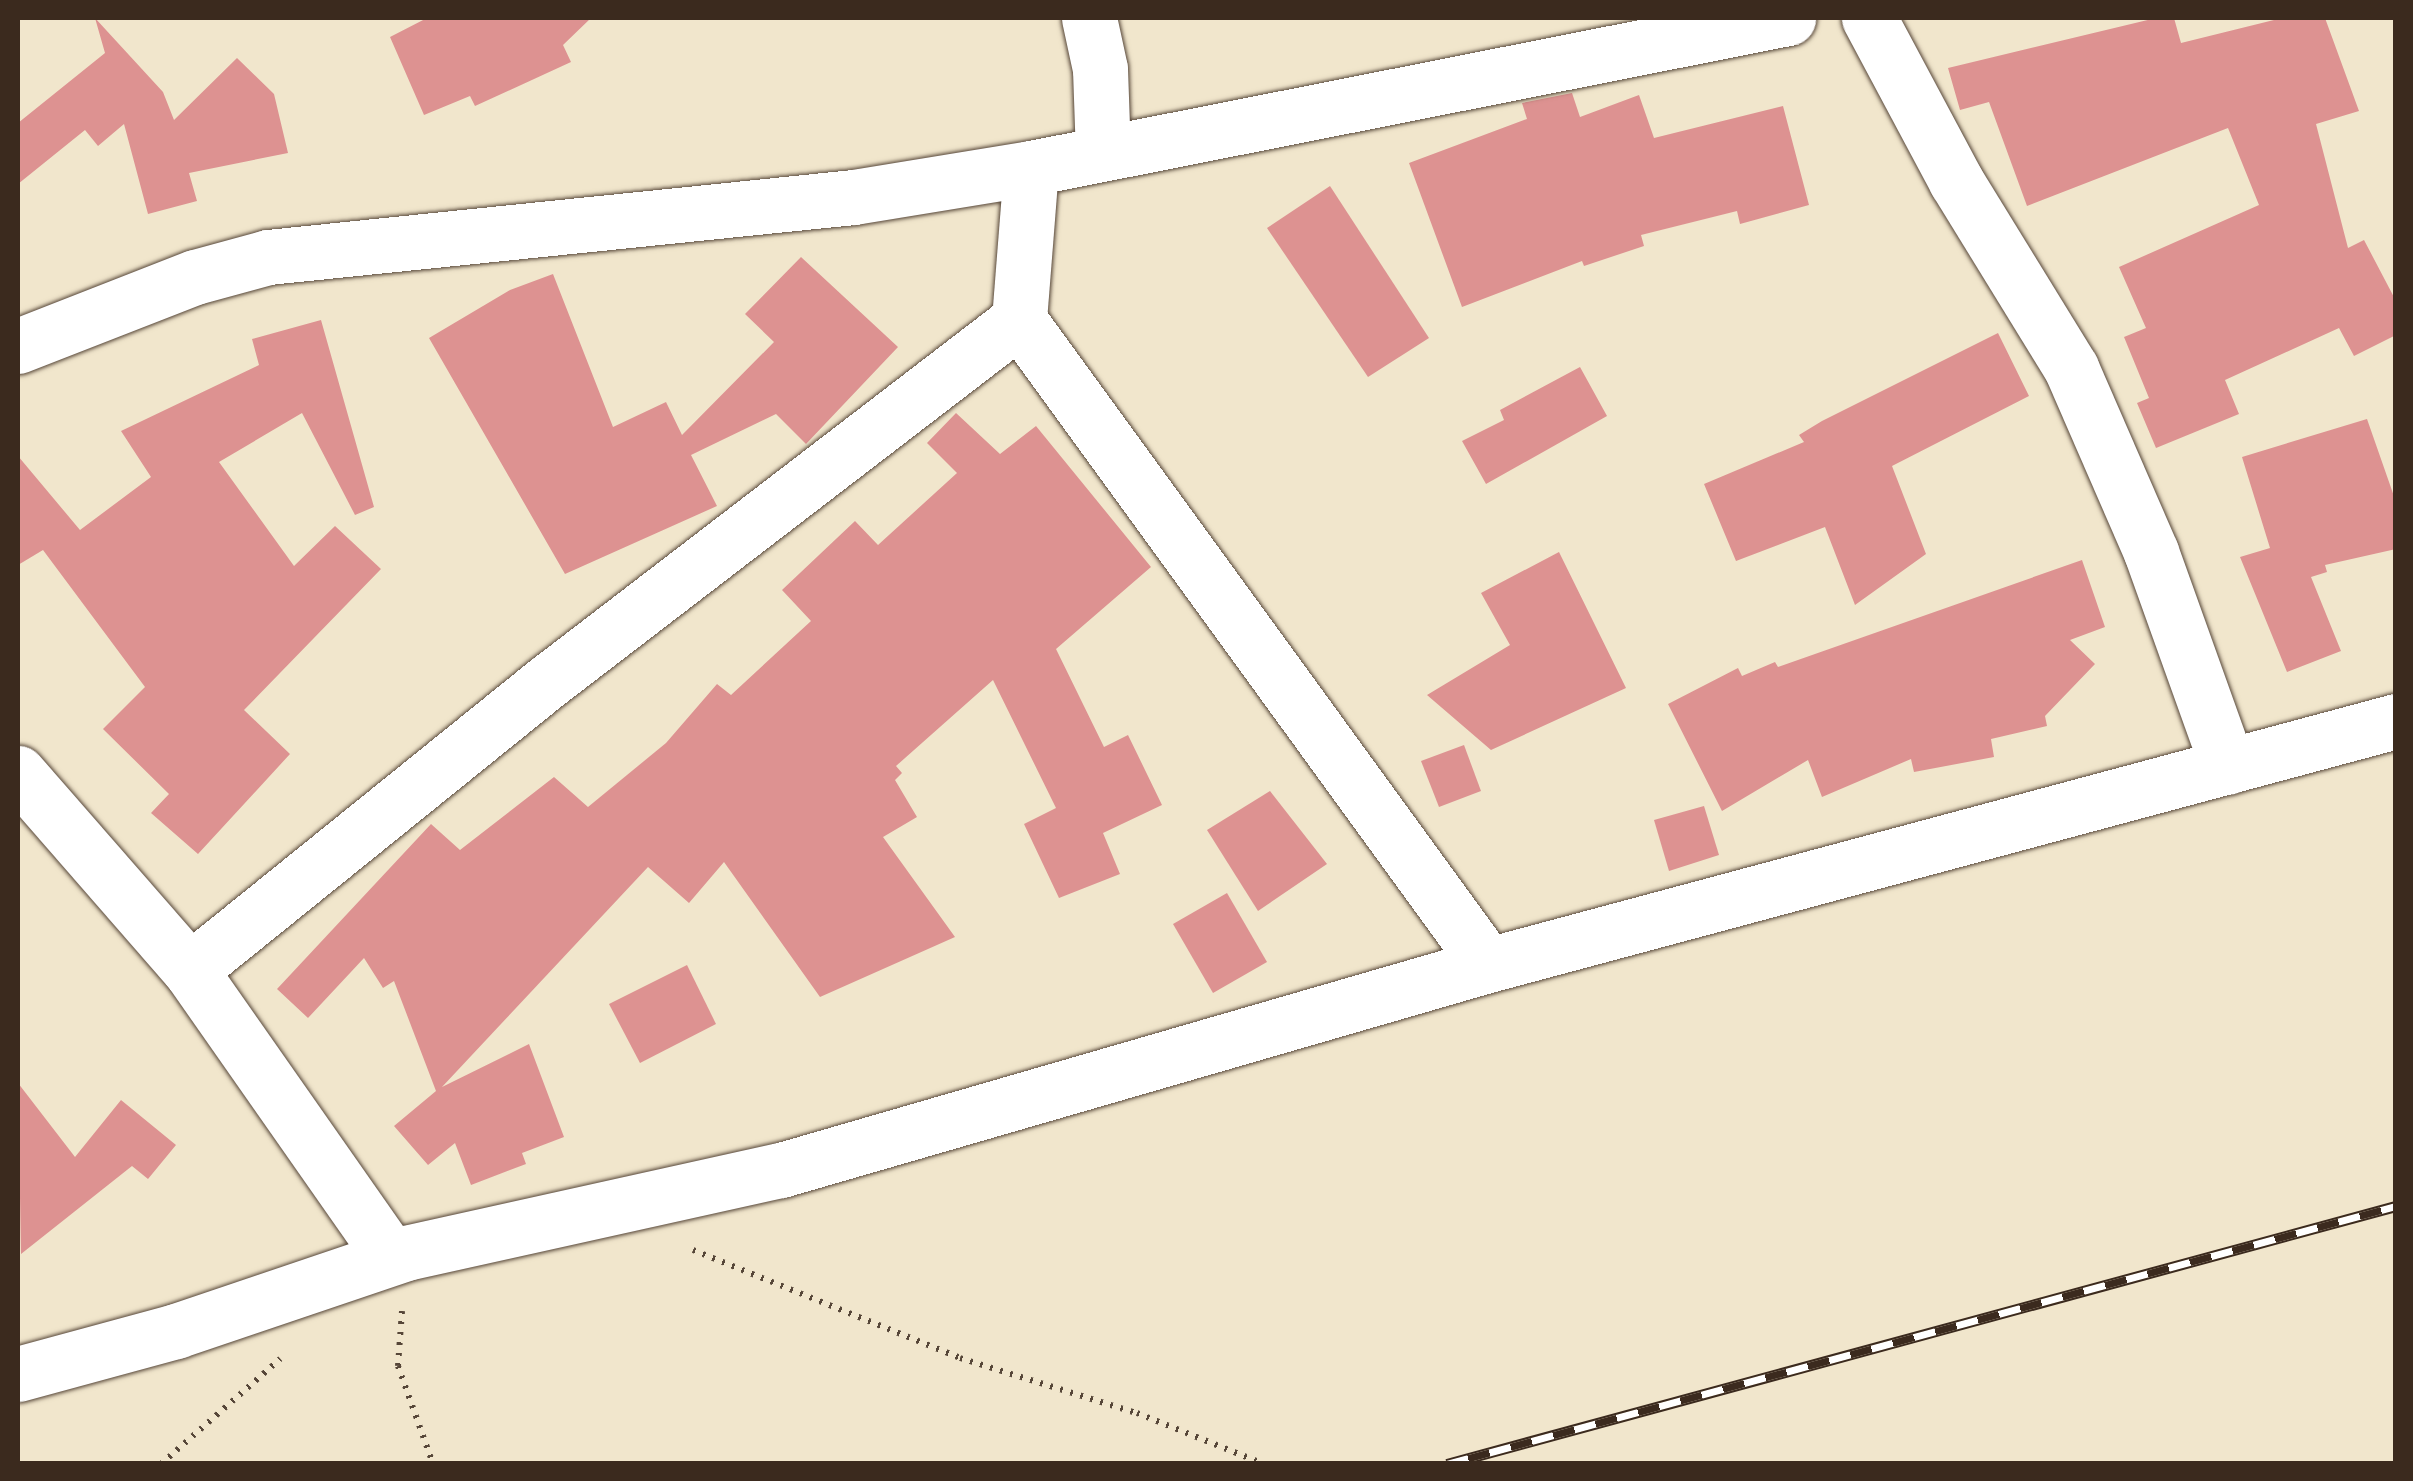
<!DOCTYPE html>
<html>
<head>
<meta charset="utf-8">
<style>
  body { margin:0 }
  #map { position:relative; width:2413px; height:1481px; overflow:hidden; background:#f1e6cc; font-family:Delius,sans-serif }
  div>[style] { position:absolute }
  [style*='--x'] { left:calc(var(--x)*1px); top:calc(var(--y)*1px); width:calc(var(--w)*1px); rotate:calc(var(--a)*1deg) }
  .building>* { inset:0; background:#dd9291 }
  .path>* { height:6px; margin-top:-3px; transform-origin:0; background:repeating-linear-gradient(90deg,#564638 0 2.5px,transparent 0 10.5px) }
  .roads { filter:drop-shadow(0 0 2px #564638) drop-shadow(0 0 2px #564638) }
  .street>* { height:55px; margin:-27.5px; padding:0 27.5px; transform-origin:27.5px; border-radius:27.5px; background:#fff }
  .rail>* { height:11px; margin-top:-5.5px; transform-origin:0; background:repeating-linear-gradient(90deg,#fff 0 22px,#3b2a1e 0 44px); box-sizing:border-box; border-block:2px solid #3b2a1e }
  span { translate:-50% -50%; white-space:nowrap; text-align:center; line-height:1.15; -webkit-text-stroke:10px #fff; paint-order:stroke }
  .frame { position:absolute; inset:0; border:20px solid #3b2a1e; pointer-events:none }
</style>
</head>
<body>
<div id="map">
  <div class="building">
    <i style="clip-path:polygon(95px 18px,163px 92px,174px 120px,237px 58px,274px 94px,288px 153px,189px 173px,197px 201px,148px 214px,124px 124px,98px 146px,85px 130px,18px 184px,18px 123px,105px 53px)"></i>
    <i style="clip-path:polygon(427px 18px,591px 18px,563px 45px,571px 62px,475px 106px,470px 96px,424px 115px,390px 37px)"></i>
    <i style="clip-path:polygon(2156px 18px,2174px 18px,2181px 43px,2282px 18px,2325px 18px,2359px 111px,2316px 124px,2348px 248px,2364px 240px,2396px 301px,2396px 335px,2354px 356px,2339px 328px,2225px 380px,2239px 414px,2156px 448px,2137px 403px,2149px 398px,2124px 337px,2146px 328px,2119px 267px,2259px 205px,2228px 128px,2027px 206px,1989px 102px,1960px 110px,1948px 68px)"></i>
    <i style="clip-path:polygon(1572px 93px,1580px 117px,1639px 95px,1654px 138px,1783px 106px,1809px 205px,1740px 224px,1737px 211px,1641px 235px,1644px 246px,1584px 266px,1582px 261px,1462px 307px,1409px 163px,1527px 119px,1522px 103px)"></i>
    <i style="clip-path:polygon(1330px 186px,1429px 338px,1368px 377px,1267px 228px)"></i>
    <i style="clip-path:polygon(801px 257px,898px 347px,806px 444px,776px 414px,691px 455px,717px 506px,565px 574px,429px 338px,510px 290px,553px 274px,613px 427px,666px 402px,682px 435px,774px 342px,745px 314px)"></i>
    <i style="clip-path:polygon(321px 320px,374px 507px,355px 515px,302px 413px,219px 462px,294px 566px,335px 526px,381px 569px,244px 710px,290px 754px,198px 854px,151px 813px,169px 794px,103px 729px,145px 687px,43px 550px,18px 565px,18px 456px,80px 530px,151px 477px,121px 431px,259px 365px,252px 339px)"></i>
    <i style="clip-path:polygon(1998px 333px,2029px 396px,1892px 466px,1926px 554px,1855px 605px,1825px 527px,1736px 561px,1704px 484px,1804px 442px,1799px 435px,1822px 421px)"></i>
    <i style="clip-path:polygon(1580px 367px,1607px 416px,1486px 484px,1462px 441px,1504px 420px,1500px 410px)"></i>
    <i style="clip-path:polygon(956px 413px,1000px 454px,1036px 426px,1151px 567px,1056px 649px,1104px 747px,1128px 735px,1162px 805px,1103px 833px,1120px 874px,1059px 898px,1024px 824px,1056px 808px,993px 680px,896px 766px,902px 773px,895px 780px,917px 817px,883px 837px,955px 937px,820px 997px,724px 862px,689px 903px,648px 867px,442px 1087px,529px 1044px,564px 1137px,522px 1153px,526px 1164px,471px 1185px,455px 1143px,428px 1165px,394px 1126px,436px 1091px,394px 981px,383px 988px,364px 958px,308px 1018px,277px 989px,431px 824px,460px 850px,554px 777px,588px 807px,666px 743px,717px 684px,731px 695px,811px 621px,782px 590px,855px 521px,878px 545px,957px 473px,927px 443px)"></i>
    <i style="clip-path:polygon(2367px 419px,2396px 502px,2396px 549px,2325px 565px,2327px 572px,2311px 577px,2341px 651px,2287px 672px,2240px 557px,2270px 548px,2242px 457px)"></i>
    <i style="clip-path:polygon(1559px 552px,1626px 688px,1491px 750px,1427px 695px,1510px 645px,1481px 593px)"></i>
    <i style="clip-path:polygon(2082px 560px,2105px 627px,2070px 640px,2095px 664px,2045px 716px,2047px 726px,1991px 739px,1994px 757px,1914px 772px,1911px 759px,1822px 797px,1808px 760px,1722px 811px,1668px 704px,1738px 668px,1742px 676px,1775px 662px,1778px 667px)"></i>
    <i style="clip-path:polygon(1464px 745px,1481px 791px,1439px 807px,1421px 761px)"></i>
    <i style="clip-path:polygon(1270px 791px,1327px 864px,1258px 911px,1207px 830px)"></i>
    <i style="clip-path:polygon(1704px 806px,1719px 855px,1669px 871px,1654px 820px)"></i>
    <i style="clip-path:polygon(1227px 893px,1267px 962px,1213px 993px,1173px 924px)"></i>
    <i style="clip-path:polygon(687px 965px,716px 1024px,640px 1063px,609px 1004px)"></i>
    <i style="clip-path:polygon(18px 1083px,75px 1157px,121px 1100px,176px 1145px,148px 1179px,132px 1166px,21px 1254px)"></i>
  </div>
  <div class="path">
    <i style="--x:693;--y:1250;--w:288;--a:22"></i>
    <i style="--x:960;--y:1358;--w:185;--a:17.3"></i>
    <i style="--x:1137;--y:1413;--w:137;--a:21.9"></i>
    <i style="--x:402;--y:1311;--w:55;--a:94.2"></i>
    <i style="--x:398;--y:1366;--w:104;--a:70.3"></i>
    <i style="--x:161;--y:1464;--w:159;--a:-41.4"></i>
  </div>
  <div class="roads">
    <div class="street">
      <i style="--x:1089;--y:18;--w:52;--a:77.8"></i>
      <i style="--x:1100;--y:69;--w:84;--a:88"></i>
      <i style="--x:1869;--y:18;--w:185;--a:61.9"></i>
      <i style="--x:1956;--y:181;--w:220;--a:58.4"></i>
      <i style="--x:2071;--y:368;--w:201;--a:66.5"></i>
      <i style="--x:2151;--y:552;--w:228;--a:70.3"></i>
      <i style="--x:1019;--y:320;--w:797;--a:53.98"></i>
      <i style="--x:18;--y:346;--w:190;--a:-21.3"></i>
      <i style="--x:195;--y:277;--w:76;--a:-15.3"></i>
      <i style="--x:268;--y:257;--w:589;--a:-5.85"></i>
      <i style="--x:854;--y:197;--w:179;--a:-9.3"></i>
      <i style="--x:1031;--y:168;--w:772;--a:-11.21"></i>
      <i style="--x:18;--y:773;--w:262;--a:48.9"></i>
      <i style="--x:190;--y:970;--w:350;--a:55"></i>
      <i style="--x:190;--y:970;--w:459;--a:-38.9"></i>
      <i style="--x:547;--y:682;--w:595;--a:-37.49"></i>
      <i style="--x:1019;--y:320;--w:152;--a:-85.5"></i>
      <i style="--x:18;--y:1374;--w:164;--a:-15.2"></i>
      <i style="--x:176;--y:1331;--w:243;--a:-18.7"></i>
      <i style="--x:406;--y:1253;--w:384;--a:-12.5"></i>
      <i style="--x:781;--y:1170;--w:736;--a:-16.17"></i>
      <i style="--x:1488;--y:965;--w:940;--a:-15.04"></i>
    </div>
  </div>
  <div class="rail">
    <i style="--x:1447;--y:1464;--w:983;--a:-15.21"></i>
  </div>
  <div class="frame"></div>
</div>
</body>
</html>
